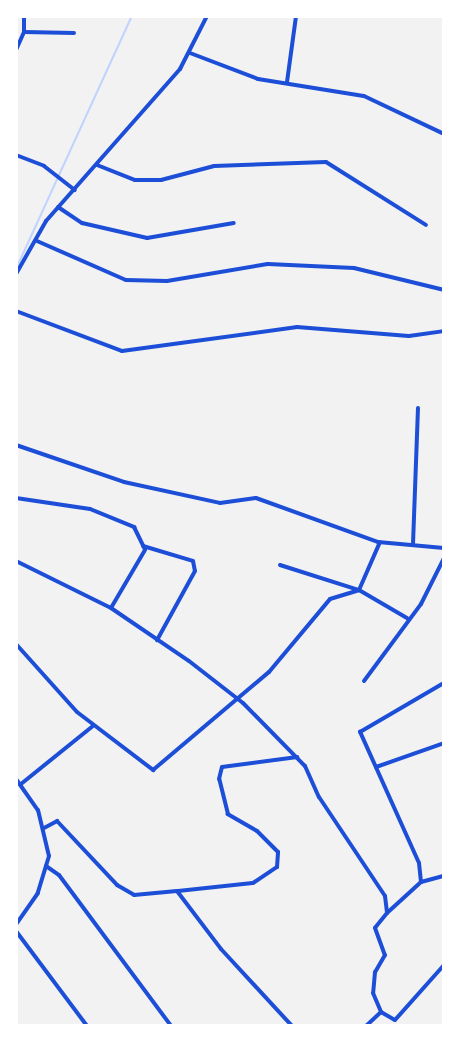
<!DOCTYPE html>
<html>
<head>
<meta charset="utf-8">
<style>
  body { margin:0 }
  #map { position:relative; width:460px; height:1042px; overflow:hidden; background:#f2f2f2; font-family:"Asap Condensed",sans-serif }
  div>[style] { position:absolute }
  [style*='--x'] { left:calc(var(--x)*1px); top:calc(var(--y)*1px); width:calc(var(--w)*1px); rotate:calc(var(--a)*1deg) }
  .stream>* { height:2px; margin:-1px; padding:0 1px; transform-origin:1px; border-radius:1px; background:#bfd3fe }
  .minor>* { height:4px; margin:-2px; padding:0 2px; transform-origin:2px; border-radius:2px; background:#1d4ed8 }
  span { translate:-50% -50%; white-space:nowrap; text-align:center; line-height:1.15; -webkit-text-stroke:6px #fff; paint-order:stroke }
  .frame { position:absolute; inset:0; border:18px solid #fff; pointer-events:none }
</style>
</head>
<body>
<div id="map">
  <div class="stream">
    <i style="--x:16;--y:269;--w:278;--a:-65.4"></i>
  </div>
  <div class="minor">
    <i style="--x:24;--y:16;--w:16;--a:90"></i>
    <i style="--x:16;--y:50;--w:20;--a:-66"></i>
    <i style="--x:24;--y:32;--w:50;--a:1.1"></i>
    <i style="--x:190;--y:53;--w:73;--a:20.9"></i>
    <i style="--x:258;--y:79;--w:107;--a:9.1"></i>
    <i style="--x:364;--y:96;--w:89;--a:25.4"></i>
    <i style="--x:287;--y:82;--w:67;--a:-82.2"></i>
    <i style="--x:16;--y:155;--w:30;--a:21"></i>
    <i style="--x:44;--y:166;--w:39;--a:38"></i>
    <i style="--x:97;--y:165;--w:41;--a:21.5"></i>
    <i style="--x:135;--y:180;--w:26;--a:0"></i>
    <i style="--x:161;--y:180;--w:55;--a:-14.8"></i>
    <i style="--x:214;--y:166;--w:112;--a:-2"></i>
    <i style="--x:326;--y:162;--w:118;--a:32.2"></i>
    <i style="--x:58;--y:207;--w:29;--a:34"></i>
    <i style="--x:82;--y:223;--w:67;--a:13"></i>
    <i style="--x:147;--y:238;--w:88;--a:-9.8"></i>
    <i style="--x:37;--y:241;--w:97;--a:23.7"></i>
    <i style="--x:126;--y:280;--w:41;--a:1.4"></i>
    <i style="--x:167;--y:281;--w:102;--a:-9.6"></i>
    <i style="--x:268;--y:264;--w:86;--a:2.7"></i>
    <i style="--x:354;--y:268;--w:93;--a:13.7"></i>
    <i style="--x:16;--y:274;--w:61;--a:-60.5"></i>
    <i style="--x:46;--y:221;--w:203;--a:-48.6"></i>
    <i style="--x:180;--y:69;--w:59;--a:-63"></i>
    <i style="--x:16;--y:311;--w:113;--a:20.7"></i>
    <i style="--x:122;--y:351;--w:177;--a:-7.8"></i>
    <i style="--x:297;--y:327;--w:112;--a:4.6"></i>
    <i style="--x:409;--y:336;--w:35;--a:-8"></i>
    <i style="--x:16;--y:445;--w:114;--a:18.9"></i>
    <i style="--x:124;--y:482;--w:98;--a:12.3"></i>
    <i style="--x:220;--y:503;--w:36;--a:-8"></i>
    <i style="--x:256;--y:498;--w:130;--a:19.8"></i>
    <i style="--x:378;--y:542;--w:66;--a:5.2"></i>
    <i style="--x:16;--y:498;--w:75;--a:8.5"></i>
    <i style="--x:90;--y:509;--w:48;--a:22.2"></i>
    <i style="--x:134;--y:527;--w:25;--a:64"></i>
    <i style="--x:145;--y:550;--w:67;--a:120.4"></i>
    <i style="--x:413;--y:544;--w:136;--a:-87.9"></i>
    <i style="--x:143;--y:546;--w:52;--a:16.7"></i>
    <i style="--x:193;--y:561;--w:10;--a:79"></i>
    <i style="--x:195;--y:571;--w:79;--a:118.8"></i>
    <i style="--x:16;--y:561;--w:106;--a:26.3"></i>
    <i style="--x:111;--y:608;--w:94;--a:34.2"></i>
    <i style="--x:189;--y:661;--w:68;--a:37.9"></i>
    <i style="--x:243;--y:703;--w:88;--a:45.5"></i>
    <i style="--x:305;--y:766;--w:34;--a:66"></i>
    <i style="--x:319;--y:797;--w:119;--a:56.3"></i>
    <i style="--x:385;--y:896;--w:17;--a:83"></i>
    <i style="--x:387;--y:913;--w:19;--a:129"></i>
    <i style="--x:375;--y:928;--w:29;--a:70"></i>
    <i style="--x:385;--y:955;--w:20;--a:120"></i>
    <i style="--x:375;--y:972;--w:21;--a:95"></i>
    <i style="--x:373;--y:993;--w:21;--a:67"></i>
    <i style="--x:381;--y:1012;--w:21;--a:137"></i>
    <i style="--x:280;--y:565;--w:83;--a:17.6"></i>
    <i style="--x:359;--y:590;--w:56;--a:30.3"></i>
    <i style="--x:16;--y:644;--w:91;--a:48.1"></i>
    <i style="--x:77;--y:712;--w:96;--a:37.3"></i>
    <i style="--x:153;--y:770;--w:152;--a:-40.2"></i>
    <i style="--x:269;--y:672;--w:95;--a:-50.1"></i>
    <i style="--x:330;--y:599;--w:30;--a:-17"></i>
    <i style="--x:359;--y:590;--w:52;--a:-66.4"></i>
    <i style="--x:364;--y:681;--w:96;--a:-53.5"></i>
    <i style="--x:421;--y:604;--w:51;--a:-63.4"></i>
    <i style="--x:376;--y:767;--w:72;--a:-19.4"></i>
    <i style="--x:16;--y:779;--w:38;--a:55"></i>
    <i style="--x:38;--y:810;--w:47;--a:76.6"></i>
    <i style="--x:49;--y:856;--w:39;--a:107"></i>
    <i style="--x:38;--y:893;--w:38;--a:125"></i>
    <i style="--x:21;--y:784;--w:92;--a:-38.9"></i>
    <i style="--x:44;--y:828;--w:15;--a:-28"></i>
    <i style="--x:57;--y:821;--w:88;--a:46.8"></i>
    <i style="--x:117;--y:885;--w:20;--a:30"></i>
    <i style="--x:134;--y:895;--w:43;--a:-5.3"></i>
    <i style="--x:177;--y:891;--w:73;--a:52.8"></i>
    <i style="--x:221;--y:949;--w:105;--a:47.3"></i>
    <i style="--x:46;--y:866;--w:16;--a:35"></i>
    <i style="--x:59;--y:875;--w:188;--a:53.4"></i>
    <i style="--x:421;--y:882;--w:24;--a:-15"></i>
    <i style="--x:444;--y:890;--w:4;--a:90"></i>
    <i style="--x:178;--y:891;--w:75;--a:-6.1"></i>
    <i style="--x:253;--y:883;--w:29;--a:-34"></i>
    <i style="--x:277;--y:867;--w:15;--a:-86"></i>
    <i style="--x:278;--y:852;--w:30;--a:-135"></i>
    <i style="--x:257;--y:831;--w:34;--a:-150"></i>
    <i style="--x:228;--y:814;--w:36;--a:-104"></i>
    <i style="--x:219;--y:779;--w:12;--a:-76"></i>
    <i style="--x:222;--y:767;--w:76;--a:-7.6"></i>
    <i style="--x:387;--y:913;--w:46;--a:-42.4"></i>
    <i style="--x:421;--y:882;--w:19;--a:-96"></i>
    <i style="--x:419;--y:863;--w:144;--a:-114.2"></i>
    <i style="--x:360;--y:732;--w:97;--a:-30.3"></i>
    <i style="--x:16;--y:931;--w:119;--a:53.2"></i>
    <i style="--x:381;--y:1012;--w:16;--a:30"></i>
    <i style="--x:395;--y:1020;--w:74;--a:-48.3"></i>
  </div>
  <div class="frame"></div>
</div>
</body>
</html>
